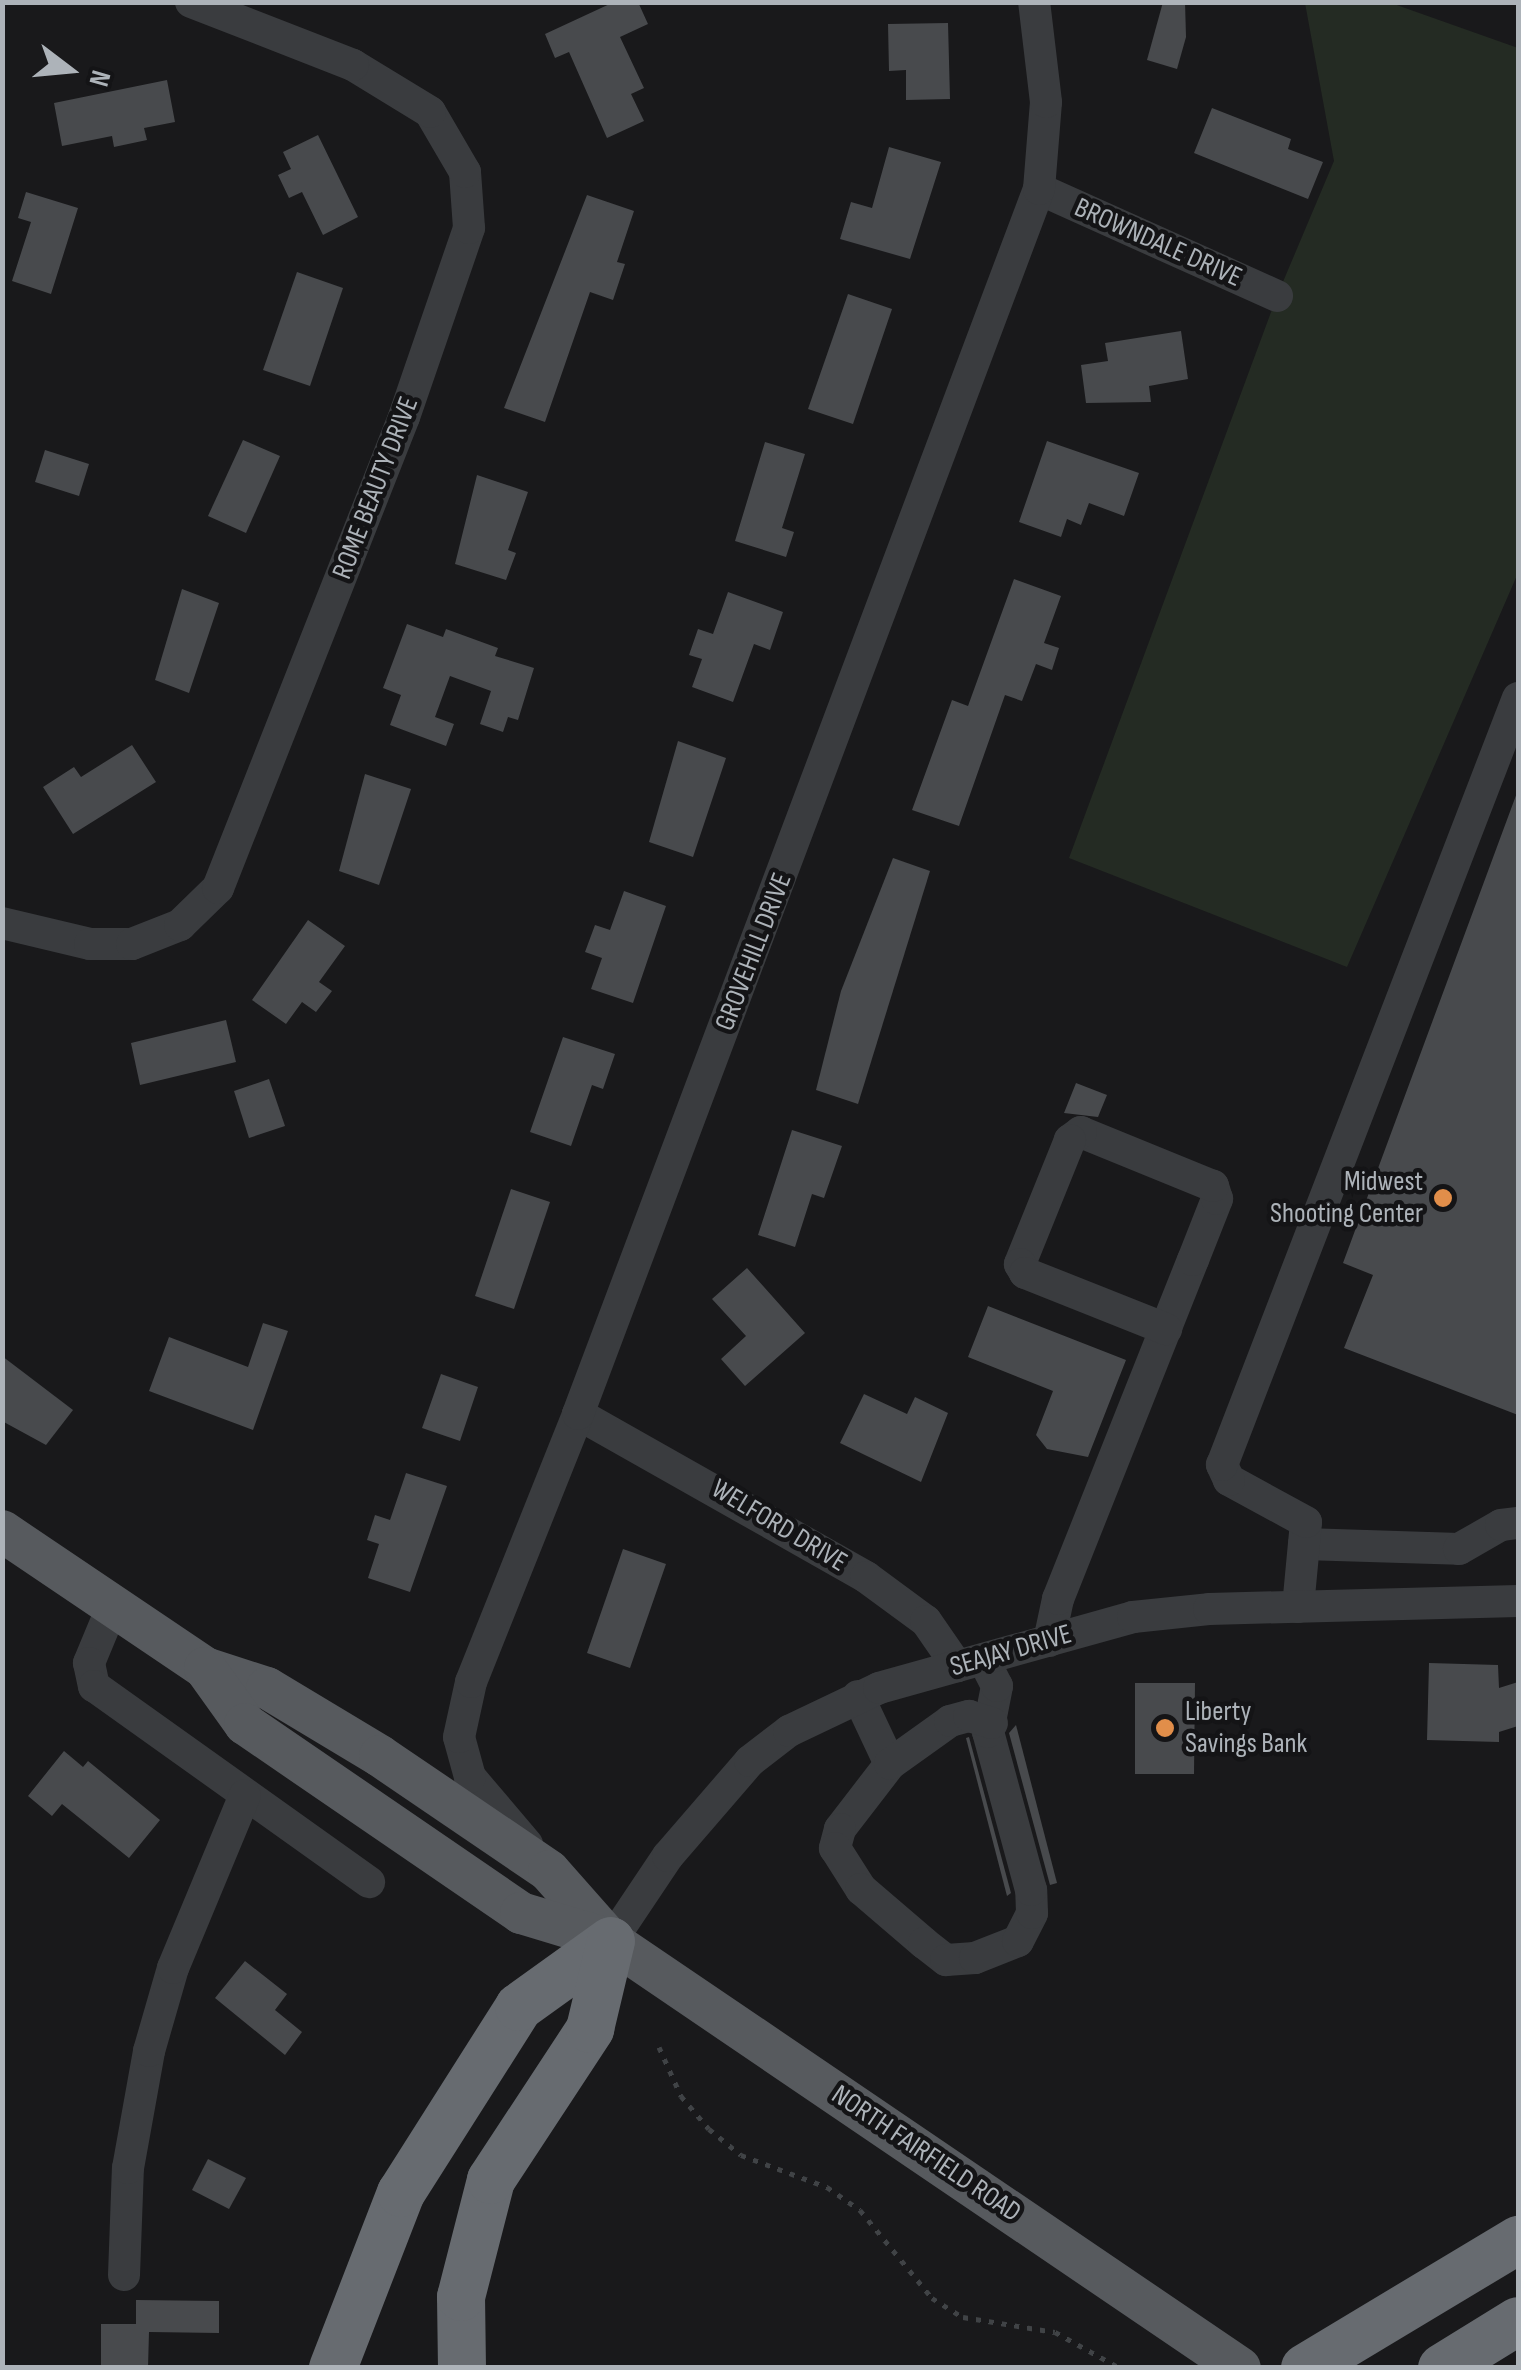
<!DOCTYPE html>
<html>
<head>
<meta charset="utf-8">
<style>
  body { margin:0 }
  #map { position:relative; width:1521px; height:2370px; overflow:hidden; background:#19191b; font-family:"Sofia Sans Condensed",sans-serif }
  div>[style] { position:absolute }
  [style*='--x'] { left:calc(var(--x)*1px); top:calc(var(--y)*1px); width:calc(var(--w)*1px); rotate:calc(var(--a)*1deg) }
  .green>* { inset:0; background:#242b23 }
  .building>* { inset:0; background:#484a4d }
  .path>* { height:5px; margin-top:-2.5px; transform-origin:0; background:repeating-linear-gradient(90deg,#404346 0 5px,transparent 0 13px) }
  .minor>* { height:32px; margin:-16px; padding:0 16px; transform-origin:16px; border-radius:16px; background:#3a3c3f }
  .major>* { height:42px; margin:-21px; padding:0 21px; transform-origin:21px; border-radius:21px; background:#575a5e }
  .highway>* { height:48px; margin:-24px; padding:0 24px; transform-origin:24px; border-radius:24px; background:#676b70 }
  .dots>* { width:28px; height:28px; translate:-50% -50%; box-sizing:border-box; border:5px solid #141416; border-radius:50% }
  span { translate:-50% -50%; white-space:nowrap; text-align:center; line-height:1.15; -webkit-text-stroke:9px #141416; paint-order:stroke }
  .street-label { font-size:28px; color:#adb3b9 }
  .poi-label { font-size:28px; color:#adb3b9 }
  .right { translate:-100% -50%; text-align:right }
  .left { translate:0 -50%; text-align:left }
  .frame { position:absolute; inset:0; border:5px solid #adb3b9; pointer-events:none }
  .north { position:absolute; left:20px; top:20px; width:100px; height:100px; -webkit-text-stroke:8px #141416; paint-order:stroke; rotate:106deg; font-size:28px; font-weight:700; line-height:40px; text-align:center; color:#adb3b9 }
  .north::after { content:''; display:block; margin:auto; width:35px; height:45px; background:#adb3b9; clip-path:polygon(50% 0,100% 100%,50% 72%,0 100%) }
</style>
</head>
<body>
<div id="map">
  <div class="green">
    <i style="clip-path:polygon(1305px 3px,1391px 3px,1518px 48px,1518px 573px,1347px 967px,1069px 858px,1277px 296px,1334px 161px)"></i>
  </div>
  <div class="building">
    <i style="clip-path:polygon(614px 2px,638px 2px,648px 24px,620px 37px,644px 88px,631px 94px,644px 121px,607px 138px,569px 52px,555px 58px,545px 34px)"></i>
    <i style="clip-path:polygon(1163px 2px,1185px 2px,1186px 37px,1177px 69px,1147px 60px)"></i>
    <i style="clip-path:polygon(948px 23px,950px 99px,906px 100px,906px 70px,889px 71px,888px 24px)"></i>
    <i style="clip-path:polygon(167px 80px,175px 122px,144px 128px,147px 140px,114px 147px,112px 136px,62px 146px,54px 103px)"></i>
    <i style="clip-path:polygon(1212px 108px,1291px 139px,1288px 149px,1323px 162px,1308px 199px,1194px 153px)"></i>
    <i style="clip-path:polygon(318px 135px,358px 217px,323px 235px,302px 192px,289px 198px,278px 175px,291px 169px,283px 152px)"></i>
    <i style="clip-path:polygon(889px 147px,941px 162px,910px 259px,840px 239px,851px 202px,872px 208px)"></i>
    <i style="clip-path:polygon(26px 192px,78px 208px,51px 294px,12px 281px,31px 222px,18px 218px)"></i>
    <i style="clip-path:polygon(587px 195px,634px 211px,617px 262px,625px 264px,613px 300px,590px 292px,545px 422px,504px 408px)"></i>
    <i style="clip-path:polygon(297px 272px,343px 288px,310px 386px,263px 370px)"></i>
    <i style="clip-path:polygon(848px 294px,892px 309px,853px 424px,808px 409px)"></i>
    <i style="clip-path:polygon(1181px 331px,1188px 379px,1149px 386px,1151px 402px,1086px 403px,1081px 365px,1108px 361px,1105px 343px)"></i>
    <i style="clip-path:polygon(243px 440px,280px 456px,246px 533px,208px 516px)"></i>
    <i style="clip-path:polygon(1047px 441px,1139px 473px,1124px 516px,1089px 503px,1081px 525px,1067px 519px,1061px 537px,1019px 522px)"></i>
    <i style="clip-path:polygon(765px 442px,805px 454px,782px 528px,794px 532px,786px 557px,735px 541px)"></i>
    <i style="clip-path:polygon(45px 450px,89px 464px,79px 496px,35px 482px)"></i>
    <i style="clip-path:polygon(477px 475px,528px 492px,508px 550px,516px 553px,506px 580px,455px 564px)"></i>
    <i style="clip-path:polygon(1014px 579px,1061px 596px,1044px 643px,1059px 648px,1052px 670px,1036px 664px,1022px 701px,1005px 695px,959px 826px,912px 810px,952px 700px,968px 706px)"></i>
    <i style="clip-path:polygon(182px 589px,219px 603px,189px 693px,155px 680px)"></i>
    <i style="clip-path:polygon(728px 592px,783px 612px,770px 650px,754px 644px,733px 702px,692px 687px,702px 659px,689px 655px,698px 629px,713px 634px)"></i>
    <i style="clip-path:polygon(407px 624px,443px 637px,446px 629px,498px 648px,495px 656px,534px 668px,518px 720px,508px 717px,503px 732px,480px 724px,491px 691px,450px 676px,435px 717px,454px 724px,446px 746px,390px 725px,401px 695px,383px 688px)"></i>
    <i style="clip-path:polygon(678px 741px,726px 758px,693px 857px,649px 842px)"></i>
    <i style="clip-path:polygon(132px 745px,156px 782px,73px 834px,43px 787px,74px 767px,81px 777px)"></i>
    <i style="clip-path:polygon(365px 774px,411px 789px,379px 885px,339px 871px)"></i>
    <i style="clip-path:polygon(1518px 790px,1518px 1415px,1344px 1348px,1373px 1275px,1343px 1263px)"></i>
    <i style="clip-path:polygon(893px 858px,930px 871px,858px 1104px,816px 1090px,841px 991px)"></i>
    <i style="clip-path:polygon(624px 891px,666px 906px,633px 1003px,591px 989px,602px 958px,585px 952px,595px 925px,610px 930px)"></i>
    <i style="clip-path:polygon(308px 920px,345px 946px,319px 982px,332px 991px,316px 1012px,302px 1002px,286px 1024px,252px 1000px)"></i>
    <i style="clip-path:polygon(226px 1020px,236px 1062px,140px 1085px,131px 1043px)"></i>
    <i style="clip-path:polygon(563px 1037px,615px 1054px,603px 1089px,592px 1085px,571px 1146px,530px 1132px)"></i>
    <i style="clip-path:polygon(269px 1079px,285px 1126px,249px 1138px,234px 1091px)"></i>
    <i style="clip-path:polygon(1076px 1083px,1107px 1095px,1098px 1117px,1064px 1113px)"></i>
    <i style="clip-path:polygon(792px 1130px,842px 1146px,824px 1198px,812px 1194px,795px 1247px,758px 1235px)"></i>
    <i style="clip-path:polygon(511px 1189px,550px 1202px,514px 1309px,475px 1296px)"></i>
    <i style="clip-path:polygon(747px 1268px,805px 1333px,745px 1386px,721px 1359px,746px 1336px,712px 1299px)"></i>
    <i style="clip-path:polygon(988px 1306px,1126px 1360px,1088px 1457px,1047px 1449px,1036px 1435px,1053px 1391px,968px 1357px)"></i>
    <i style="clip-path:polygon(263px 1323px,288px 1331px,253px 1430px,149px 1391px,169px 1337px,248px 1367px)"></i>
    <i style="clip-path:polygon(2px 1356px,73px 1410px,46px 1445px,2px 1421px)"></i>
    <i style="clip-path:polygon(441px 1374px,478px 1387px,460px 1441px,422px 1428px)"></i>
    <i style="clip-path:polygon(864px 1394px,907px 1414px,915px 1397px,948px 1413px,921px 1482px,840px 1443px)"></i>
    <i style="clip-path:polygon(406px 1473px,447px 1486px,410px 1592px,368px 1578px,379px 1544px,367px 1540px,375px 1515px,390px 1520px)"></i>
    <i style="clip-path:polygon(623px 1549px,666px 1564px,630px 1668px,587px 1653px)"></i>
    <i style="clip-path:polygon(1429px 1663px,1498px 1665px,1499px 1688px,1518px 1682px,1518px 1726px,1499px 1732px,1499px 1742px,1427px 1740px)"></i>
    <i style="clip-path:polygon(1135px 1683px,1195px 1683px,1194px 1774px,1135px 1774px)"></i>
    <i style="clip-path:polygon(1016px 1725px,1057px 1883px,1050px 1885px,1009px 1733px)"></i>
    <i style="clip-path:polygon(969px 1737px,1011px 1893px,1007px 1896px,966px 1738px)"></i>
    <i style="clip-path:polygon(64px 1751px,83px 1767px,88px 1761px,160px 1820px,129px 1858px,62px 1804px,52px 1816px,28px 1796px)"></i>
    <i style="clip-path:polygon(245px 1961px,287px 1994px,275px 2010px,302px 2032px,285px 2055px,215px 1998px)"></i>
    <i style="clip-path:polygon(208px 2159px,246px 2178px,229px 2209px,192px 2190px)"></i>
    <i style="clip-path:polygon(136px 2300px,219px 2301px,219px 2333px,149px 2332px,148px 2368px,101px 2368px,101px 2324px,136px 2324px)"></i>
  </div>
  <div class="path">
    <i style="--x:659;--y:2047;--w:54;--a:65.8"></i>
    <i style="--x:681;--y:2096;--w:43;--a:49.7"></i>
    <i style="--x:709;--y:2129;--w:41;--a:39.1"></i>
    <i style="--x:741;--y:2155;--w:92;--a:20.4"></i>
    <i style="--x:827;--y:2187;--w:40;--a:34.9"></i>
    <i style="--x:860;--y:2210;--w:114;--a:50.7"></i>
    <i style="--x:932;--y:2298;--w:36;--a:32"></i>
    <i style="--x:963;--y:2317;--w:93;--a:9.3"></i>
    <i style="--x:1055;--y:2332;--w:74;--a:29"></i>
  </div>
  <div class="minor">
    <i style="--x:1039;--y:189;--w:261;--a:24.2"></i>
    <i style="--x:2;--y:923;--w:90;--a:13.4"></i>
    <i style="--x:90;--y:944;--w:42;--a:0"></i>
    <i style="--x:132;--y:944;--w:52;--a:-21.6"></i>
    <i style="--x:180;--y:925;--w:53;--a:-44.2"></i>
    <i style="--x:218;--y:888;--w:506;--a:-68.45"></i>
    <i style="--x:404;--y:417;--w:200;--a:-71"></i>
    <i style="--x:469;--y:228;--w:56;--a:-94.1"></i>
    <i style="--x:465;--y:172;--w:69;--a:-120.3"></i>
    <i style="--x:430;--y:112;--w:90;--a:-148.6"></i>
    <i style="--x:353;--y:65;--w:174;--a:-158.7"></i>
    <i style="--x:578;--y:1414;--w:331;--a:29.5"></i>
    <i style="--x:866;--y:1577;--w:74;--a:36.3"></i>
    <i style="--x:926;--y:1621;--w:55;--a:55.4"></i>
    <i style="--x:1304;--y:1544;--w:155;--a:1.8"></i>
    <i style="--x:1459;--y:1549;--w:48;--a:-29.7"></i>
    <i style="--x:1501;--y:1525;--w:17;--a:-7"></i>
    <i style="--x:113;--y:1605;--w:63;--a:112.5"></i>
    <i style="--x:89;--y:1663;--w:24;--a:78"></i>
    <i style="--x:94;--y:1686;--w:338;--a:35.5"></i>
    <i style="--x:1298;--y:1607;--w:85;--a:-84.6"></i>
    <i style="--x:1306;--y:1522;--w:88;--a:-151.4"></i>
    <i style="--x:1229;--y:1480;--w:17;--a:-115"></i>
    <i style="--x:1222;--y:1465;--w:822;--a:-68.9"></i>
    <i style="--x:1049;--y:1641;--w:43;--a:-77.9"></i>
    <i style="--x:1058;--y:1599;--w:365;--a:-68.3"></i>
    <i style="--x:1193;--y:1260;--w:66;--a:-68.5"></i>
    <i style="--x:1217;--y:1199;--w:14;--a:-107"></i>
    <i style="--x:1213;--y:1186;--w:143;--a:-157.8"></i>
    <i style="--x:1081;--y:1132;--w:14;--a:144"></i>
    <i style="--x:1070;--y:1140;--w:134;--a:112"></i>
    <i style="--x:1020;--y:1264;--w:10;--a:61"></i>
    <i style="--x:1025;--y:1273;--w:152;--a:21.7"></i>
    <i style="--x:858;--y:1696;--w:75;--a:64.8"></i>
    <i style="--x:890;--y:1764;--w:82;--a:127.6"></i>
    <i style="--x:840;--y:1829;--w:20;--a:105"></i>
    <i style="--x:835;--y:1848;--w:49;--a:57.6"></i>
    <i style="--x:861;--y:1889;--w:83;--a:40.6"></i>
    <i style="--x:924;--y:1943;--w:28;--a:38"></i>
    <i style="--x:946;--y:1960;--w:29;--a:-4"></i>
    <i style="--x:975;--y:1958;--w:46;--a:-21.6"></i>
    <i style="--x:1018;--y:1941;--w:31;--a:-63"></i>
    <i style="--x:1032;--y:1913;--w:23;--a:-92"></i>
    <i style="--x:1031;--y:1890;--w:164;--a:-105.2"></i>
    <i style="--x:988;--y:1732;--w:47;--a:-78.9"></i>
    <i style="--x:997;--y:1686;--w:30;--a:-117"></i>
    <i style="--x:890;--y:1764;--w:74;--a:-35.6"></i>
    <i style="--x:950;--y:1721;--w:20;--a:-15"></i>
    <i style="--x:969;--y:1716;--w:24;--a:17"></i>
    <i style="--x:527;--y:1844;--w:88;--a:-130.4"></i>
    <i style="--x:470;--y:1777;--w:41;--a:-105.4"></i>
    <i style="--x:459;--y:1737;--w:56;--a:-77.7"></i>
    <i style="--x:471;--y:1682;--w:289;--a:-68.2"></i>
    <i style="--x:578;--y:1414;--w:1309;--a:-69.38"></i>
    <i style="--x:1039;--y:189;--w:87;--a:-85.4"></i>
    <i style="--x:1046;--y:102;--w:101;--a:-96.8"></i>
    <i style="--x:611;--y:1941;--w:102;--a:-56.2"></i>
    <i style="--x:668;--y:1856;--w:125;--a:-49.2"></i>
    <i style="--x:750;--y:1761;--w:49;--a:-37.6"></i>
    <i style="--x:789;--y:1731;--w:100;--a:-25.5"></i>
    <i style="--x:879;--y:1688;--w:264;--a:-15.6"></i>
    <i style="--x:1133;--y:1617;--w:76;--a:-6"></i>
    <i style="--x:1209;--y:1609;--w:309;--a:-1.5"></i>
    <i style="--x:124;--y:2275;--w:107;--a:-87.9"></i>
    <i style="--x:128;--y:2168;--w:119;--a:-79.8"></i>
    <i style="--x:149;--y:2051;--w:86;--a:-73.9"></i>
    <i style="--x:173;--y:1968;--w:187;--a:-67.4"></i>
  </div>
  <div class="major">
    <i style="--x:2;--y:1531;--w:245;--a:34"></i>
    <i style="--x:205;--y:1668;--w:65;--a:17.9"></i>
    <i style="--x:267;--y:1688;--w:132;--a:31"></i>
    <i style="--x:380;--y:1756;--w:204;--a:34.2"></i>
    <i style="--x:549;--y:1871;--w:94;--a:48.5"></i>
    <i style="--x:611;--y:1941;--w:760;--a:34.17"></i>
    <i style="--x:205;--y:1668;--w:69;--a:54.5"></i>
    <i style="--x:245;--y:1724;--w:335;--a:34.4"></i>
    <i style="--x:521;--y:1913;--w:94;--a:16.7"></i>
  </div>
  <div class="highway">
    <i style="--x:333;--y:2368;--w:188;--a:-68.8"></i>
    <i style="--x:401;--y:2193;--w:220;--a:-57.6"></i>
    <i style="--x:519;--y:2007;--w:113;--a:-35.7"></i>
    <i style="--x:462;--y:2368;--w:71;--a:-90.8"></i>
    <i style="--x:461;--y:2297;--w:121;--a:-75.6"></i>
    <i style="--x:491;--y:2180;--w:181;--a:-56.7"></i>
    <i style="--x:590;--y:2029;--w:90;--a:-76.6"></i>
    <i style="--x:1305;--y:2368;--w:249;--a:-31"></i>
    <i style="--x:1442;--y:2368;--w:89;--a:-31.7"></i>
  </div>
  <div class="dots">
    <i style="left:1443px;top:1198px;background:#e18e4a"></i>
    <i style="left:1165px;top:1728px;background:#e18e4a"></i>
  </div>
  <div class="street-label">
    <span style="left:1158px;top:243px;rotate:24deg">BROWNDALE DRIVE</span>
    <span style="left:376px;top:488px;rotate:-69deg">ROME BEAUTY DRIVE</span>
    <span style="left:754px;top:952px;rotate:-69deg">GROVEHILL DRIVE</span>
    <span style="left:779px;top:1526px;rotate:31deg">WELFORD DRIVE</span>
    <span style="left:1011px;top:1651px;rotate:-16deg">SEAJAY DRIVE</span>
    <span style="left:926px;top:2154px;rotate:34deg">NORTH FAIRFIELD ROAD</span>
  </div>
  <div class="poi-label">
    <span class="right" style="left:1423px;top:1198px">Midwest<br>Shooting Center</span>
    <span class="left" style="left:1185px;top:1728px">Liberty<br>Savings Bank</span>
  </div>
  <div class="frame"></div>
  <div class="north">N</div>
</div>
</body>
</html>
